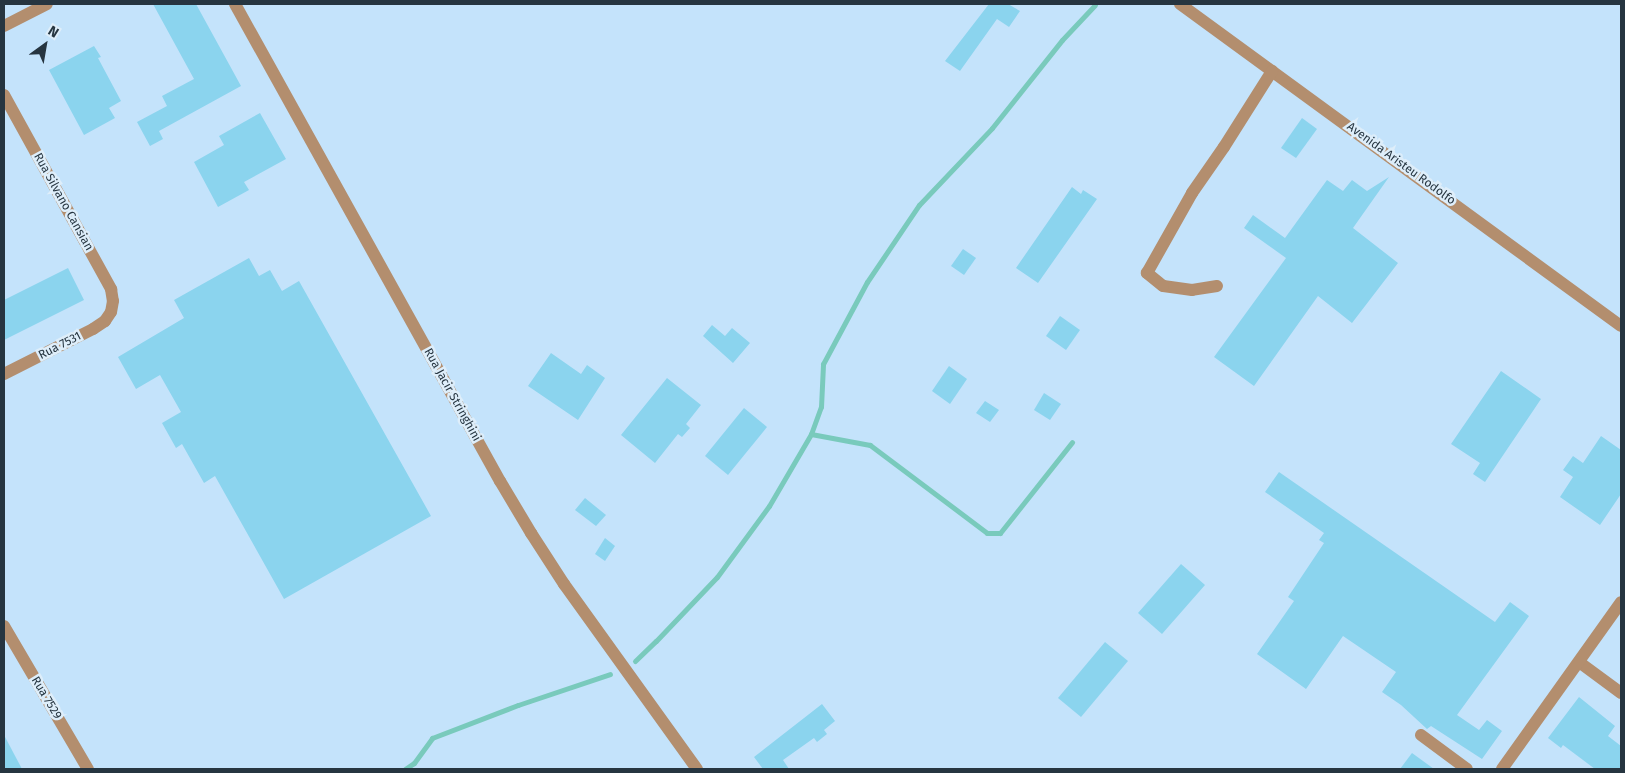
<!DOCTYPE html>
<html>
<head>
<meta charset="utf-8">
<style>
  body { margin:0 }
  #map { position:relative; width:1625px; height:773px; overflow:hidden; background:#c4e3fb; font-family:"Fira Sans",sans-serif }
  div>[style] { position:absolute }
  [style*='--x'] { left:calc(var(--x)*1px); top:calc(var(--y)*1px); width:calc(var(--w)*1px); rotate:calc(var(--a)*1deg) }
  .stream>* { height:5px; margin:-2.5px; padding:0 2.5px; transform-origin:2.5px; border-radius:2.5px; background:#79cabc }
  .building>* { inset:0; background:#8bd4ee }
  .minor>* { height:12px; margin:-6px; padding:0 6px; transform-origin:6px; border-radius:6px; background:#b38e6e }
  span { translate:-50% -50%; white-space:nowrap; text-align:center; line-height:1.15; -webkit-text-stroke:5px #deeefa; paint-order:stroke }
  .street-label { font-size:12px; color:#263540 }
  .frame { position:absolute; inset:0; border:5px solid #263540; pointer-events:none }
  .north { position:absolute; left:20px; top:20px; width:50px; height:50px; -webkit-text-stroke:4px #deeefa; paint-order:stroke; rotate:32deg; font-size:14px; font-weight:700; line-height:20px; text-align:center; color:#263540 }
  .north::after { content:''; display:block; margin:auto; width:18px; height:22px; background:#263540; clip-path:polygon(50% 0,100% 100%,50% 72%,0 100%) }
</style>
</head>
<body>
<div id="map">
  <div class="stream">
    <i style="--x:811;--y:434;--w:60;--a:10.6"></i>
    <i style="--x:870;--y:445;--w:146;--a:36.9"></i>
    <i style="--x:987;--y:533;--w:13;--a:0"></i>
    <i style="--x:1000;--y:533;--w:116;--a:-51.6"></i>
    <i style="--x:635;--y:661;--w:29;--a:-44"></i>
    <i style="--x:656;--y:641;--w:88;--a:-46.4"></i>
    <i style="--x:717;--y:577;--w:88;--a:-53.8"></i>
    <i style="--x:769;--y:506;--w:83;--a:-59.7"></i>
    <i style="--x:811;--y:434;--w:29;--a:-70"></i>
    <i style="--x:821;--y:407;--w:43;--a:-87.3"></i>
    <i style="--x:823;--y:364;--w:93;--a:-61.8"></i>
    <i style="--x:867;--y:282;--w:93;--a:-56"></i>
    <i style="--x:919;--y:205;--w:106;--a:-46.5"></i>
    <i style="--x:992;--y:128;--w:112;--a:-51.5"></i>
    <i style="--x:1062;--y:40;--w:48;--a:-46.7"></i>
    <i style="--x:405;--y:769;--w:11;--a:-34"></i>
    <i style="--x:414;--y:763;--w:31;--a:-54"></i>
    <i style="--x:432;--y:738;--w:92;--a:-21"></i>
    <i style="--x:518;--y:705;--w:97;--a:-18.6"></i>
  </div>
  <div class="building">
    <i style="clip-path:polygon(153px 4px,196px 4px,241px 86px,159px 131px,163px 139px,150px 146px,137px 122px,167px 106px,162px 96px,194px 79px)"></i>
    <i style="clip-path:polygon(989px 4px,1008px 4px,1020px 11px,1009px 27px,997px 19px,960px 71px,945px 61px)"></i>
    <i style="clip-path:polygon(94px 46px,101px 57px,98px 58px,121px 101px,109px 108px,115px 118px,84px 135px,49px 70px)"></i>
    <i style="clip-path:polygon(260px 113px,286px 159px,244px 182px,249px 190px,218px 207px,194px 162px,224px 145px,219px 136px)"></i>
    <i style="clip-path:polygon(1302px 118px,1317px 129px,1296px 158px,1281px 148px)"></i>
    <i style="clip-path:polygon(1389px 177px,1353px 228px,1398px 263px,1352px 323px,1318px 296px,1254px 386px,1214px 357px,1286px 258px,1244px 228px,1253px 215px,1285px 238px,1327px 180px,1343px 191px,1352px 180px,1367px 191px)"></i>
    <i style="clip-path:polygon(1072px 187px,1081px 194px,1083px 190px,1097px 199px,1038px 283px,1016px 268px)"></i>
    <i style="clip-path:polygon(963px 249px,976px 258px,964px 275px,951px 266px)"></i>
    <i style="clip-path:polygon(249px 258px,259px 276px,270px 270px,282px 291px,299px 281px,431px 516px,284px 599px,215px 476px,204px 483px,182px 444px,176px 448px,162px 423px,181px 412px,160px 375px,136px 389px,118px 357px,184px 318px,174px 300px)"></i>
    <i style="clip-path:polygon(68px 268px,84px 300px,4px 340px,4px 300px)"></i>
    <i style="clip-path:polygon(1060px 316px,1080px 330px,1066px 350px,1046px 336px)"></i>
    <i style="clip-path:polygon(712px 325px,725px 336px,732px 328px,750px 343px,733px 363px,703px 336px)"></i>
    <i style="clip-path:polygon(551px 353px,581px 374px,587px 365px,605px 378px,578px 420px,528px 386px)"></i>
    <i style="clip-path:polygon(949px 366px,967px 379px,950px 404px,932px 391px)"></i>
    <i style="clip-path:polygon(1501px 371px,1541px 399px,1485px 482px,1473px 474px,1480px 463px,1451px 444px)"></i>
    <i style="clip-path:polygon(667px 378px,701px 405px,686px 424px,690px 428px,682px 437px,678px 434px,655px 463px,621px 435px)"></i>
    <i style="clip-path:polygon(1044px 393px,1061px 404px,1050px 420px,1034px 410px)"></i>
    <i style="clip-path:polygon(985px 401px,999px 410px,990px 422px,976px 413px)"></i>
    <i style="clip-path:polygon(744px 408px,767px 427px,728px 475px,705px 456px)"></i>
    <i style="clip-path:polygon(1601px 436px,1621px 450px,1621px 494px,1600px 525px,1560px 497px,1573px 477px,1563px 470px,1573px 456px,1583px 463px)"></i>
    <i style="clip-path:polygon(1279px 472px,1495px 622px,1510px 602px,1529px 616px,1457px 715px,1479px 730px,1487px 720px,1502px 731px,1482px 759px,1431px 726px,1427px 729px,1401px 705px,1382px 692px,1396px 672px,1343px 636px,1306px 689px,1257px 654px,1294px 601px,1288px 597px,1324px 543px,1319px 540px,1324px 533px,1265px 492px)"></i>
    <i style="clip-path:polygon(585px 498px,606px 515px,596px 526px,575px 510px)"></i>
    <i style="clip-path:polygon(605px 538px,615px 546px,605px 561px,595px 554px)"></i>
    <i style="clip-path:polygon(1181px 564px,1205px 585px,1162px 634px,1138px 613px)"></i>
    <i style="clip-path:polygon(1105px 642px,1128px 661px,1081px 717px,1058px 698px)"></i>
    <i style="clip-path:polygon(1579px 697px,1615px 726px,1608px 736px,1621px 746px,1621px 769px,1595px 769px,1563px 745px,1561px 748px,1548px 738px)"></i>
    <i style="clip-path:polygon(822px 704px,835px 721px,824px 730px,827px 734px,817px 742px,814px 738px,783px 760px,789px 769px,763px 769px,754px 757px)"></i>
    <i style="clip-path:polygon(4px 735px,22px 769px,4px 769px)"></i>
    <i style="clip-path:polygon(1412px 753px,1434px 769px,1400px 769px)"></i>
  </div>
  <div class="minor">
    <i style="--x:235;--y:4;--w:546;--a:60.95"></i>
    <i style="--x:500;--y:481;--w:61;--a:59.2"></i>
    <i style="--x:531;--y:533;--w:61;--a:57.1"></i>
    <i style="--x:564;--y:584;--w:228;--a:54.3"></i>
    <i style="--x:1180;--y:4;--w:546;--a:36.14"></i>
    <i style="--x:4;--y:26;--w:48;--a:-27.1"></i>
    <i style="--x:4;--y:95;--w:222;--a:61.1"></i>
    <i style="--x:111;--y:289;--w:12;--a:81"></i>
    <i style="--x:113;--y:301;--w:11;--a:100"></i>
    <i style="--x:111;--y:312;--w:11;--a:124"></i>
    <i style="--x:105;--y:321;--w:14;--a:146"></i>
    <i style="--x:93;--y:329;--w:100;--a:153.2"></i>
    <i style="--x:1217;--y:286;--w:25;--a:171"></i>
    <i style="--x:1192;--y:290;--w:29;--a:-172"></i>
    <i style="--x:1163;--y:286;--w:21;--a:-141"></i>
    <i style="--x:1147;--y:273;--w:92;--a:-60.6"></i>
    <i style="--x:1192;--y:193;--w:56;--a:-55.2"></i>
    <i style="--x:1224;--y:147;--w:90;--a:-57.7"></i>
    <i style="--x:4;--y:626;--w:166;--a:59.6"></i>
    <i style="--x:1579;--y:662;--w:52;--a:36.4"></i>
    <i style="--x:1421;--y:735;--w:57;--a:36.5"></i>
    <i style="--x:1502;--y:769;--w:205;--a:-54.5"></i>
  </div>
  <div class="street-label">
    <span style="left:1401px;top:164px;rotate:36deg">Avenida Aristeu Rodolfo</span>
    <span style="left:63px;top:202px;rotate:61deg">Rua Silvano Cansian</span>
    <span style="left:60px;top:346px;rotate:-27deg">Rua 7531</span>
    <span style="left:452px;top:395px;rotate:61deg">Rua Jacir Stringhini</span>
    <span style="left:46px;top:698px;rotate:59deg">Rua 7529</span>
  </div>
  <div class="frame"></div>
  <div class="north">N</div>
</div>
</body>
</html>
